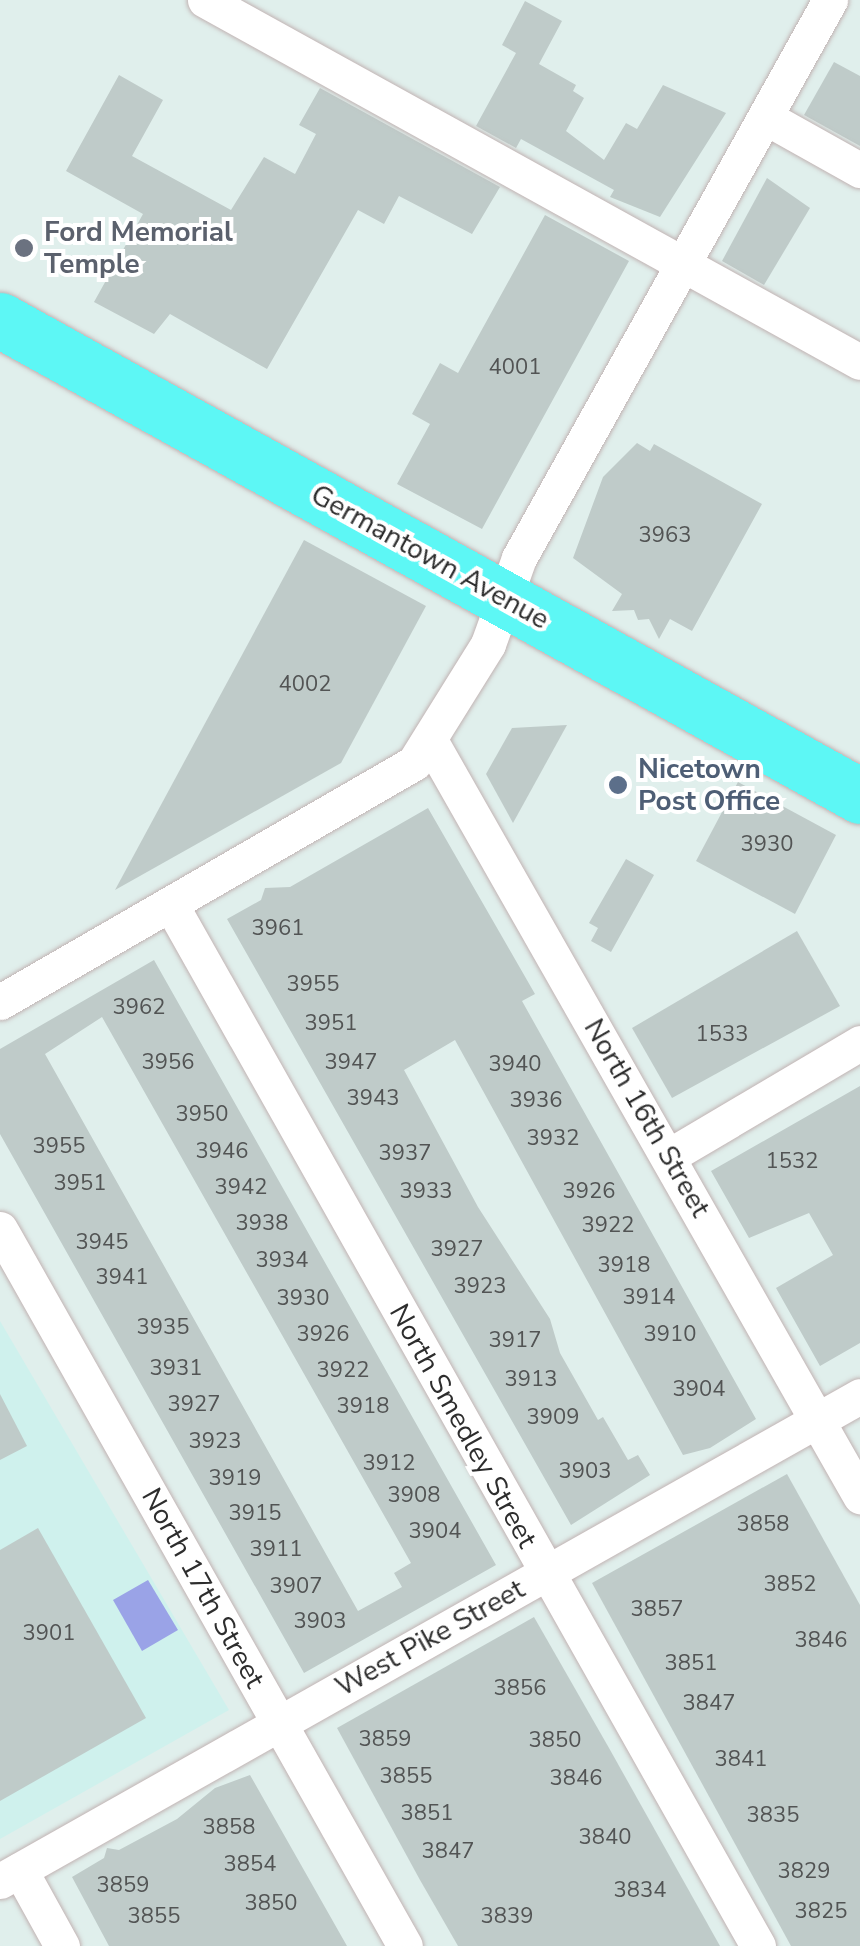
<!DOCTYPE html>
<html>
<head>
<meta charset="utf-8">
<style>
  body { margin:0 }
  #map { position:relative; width:860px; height:1946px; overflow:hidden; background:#e0efec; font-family:"Nunito Sans",sans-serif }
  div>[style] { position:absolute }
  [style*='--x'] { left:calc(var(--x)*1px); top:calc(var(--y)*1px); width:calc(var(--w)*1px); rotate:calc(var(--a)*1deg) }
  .education>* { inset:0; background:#cff1ed }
  .green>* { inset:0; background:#9aa3e7 }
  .building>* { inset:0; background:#bfcbc9 }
  .roads { filter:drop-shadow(0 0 2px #c1b3b3) drop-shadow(0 0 2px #c1b3b3) }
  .minor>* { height:35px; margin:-17.5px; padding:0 17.5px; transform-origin:17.5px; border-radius:17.5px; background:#fff }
  .primary>* { height:55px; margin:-27.5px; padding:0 27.5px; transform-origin:27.5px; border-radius:27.5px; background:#5df7f5 }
  .dots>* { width:28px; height:28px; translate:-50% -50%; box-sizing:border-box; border:5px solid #fff; border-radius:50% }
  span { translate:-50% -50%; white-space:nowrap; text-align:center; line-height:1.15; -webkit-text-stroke:8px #fff; paint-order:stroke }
  .number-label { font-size:22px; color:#525454 }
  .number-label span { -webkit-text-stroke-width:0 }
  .worship-label { font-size:28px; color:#5b616d; font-weight:700 }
  .left { translate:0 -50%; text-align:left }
  .street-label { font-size:28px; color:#2d2d2d }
  .service-label { font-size:28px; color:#4e5e75; font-weight:700 }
</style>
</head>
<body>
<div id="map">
  <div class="education">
    <i style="clip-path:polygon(0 1321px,229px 1710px,0 1839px)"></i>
  </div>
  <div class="green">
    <i style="clip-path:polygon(148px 1580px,178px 1630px,142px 1651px,113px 1600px)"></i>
  </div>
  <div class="building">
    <i style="clip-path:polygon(525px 1px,562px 21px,539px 64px,576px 85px,573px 91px,584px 98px,566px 131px,604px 160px,626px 123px,637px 129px,663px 85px,726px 113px,660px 217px,610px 197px,614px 190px,521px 139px,516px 148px,476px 126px,516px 53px,502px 45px)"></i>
    <i style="clip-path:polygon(834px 62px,860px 76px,860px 146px,804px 115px)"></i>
    <i style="clip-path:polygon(119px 75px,163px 100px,132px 156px,231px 210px,264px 157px,295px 174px,316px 134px,299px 125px,320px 88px,500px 187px,472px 234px,399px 196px,384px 224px,358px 210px,267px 369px,170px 314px,154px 334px,94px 302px,143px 214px,66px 171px)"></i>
    <i style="clip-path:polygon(767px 178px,810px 208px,764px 285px,722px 261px)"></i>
    <i style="clip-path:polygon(545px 215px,629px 261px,482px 529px,397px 484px,430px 424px,412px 414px,440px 363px,458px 373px)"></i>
    <i style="clip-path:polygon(637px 443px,650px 451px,654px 444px,762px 504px,692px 631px,670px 619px,659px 639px,649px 619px,638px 620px,634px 610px,612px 611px,622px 594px,573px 558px,603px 477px)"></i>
    <i style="clip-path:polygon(304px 540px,426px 606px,341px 763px,115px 890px)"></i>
    <i style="clip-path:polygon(567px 725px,513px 823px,486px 774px,512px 728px)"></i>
    <i style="clip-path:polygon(738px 782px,836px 835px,795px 914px,696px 861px)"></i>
    <i style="clip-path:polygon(428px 808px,535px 994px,522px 1001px,756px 1419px,710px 1448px,683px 1455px,455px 1040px,404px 1070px,478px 1207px,550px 1319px,560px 1353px,598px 1420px,603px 1417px,628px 1460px,638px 1455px,650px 1475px,571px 1525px,227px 919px,261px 900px,265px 888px,290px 887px)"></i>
    <i style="clip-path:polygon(626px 859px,654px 875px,611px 952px,591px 941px,598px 928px,589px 923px)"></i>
    <i style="clip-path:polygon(797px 931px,840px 1006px,672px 1098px,632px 1028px)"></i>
    <i style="clip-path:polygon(evenodd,154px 960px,496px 1565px,304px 1673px,0 1134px,0 1049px,154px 960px,102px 1017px,411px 1563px,394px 1573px,402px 1587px,358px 1611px,45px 1054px,102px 1017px)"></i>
    <i style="clip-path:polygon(860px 1086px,860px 1343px,820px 1366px,776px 1288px,833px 1255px,809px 1213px,749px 1238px,711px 1171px)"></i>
    <i style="clip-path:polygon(0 1394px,27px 1446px,0 1460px)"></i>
    <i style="clip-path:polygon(787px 1474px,860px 1605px,860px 1946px,791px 1946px,592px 1583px)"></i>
    <i style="clip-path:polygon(38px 1528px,146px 1718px,0 1801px,0 1550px)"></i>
    <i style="clip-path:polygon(534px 1617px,609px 1748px,720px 1946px,458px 1946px,420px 1880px,337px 1728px)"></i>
    <i style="clip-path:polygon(250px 1775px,347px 1946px,109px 1946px,72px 1877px,104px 1858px,107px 1848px,119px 1850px,177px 1819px,215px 1788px)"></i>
  </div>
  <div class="roads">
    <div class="minor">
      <i style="--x:205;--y:0;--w:748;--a:28.93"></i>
      <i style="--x:765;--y:117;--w:109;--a:29.2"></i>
      <i style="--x:431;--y:742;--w:868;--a:60.36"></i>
      <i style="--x:171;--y:905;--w:1195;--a:60.58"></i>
      <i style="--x:0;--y:1002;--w:478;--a:-30"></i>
      <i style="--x:414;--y:763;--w:140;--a:-58.1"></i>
      <i style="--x:488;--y:644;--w:91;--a:-70.2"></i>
      <i style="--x:519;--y:558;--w:639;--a:-60.87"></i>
      <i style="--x:669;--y:1156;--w:222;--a:-30.6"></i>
      <i style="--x:0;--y:1229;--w:823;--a:60.54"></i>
      <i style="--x:20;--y:1870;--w:87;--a:61.1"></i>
      <i style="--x:0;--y:1881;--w:987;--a:-29.42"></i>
    </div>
    <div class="primary">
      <i style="--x:0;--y:320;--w:983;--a:28.96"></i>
    </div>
  </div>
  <div class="dots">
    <i style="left:24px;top:248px;background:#6b7280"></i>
    <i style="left:618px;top:785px;background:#5c6f8a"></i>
  </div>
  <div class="number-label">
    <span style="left:515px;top:368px">4001</span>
    <span style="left:665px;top:536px">3963</span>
    <span style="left:305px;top:685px">4002</span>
    <span style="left:767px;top:845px">3930</span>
    <span style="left:278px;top:929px">3961</span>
    <span style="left:313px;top:985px">3955</span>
    <span style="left:139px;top:1008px">3962</span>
    <span style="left:331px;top:1024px">3951</span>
    <span style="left:722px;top:1035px">1533</span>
    <span style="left:168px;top:1063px">3956</span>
    <span style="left:351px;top:1063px">3947</span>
    <span style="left:515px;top:1065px">3940</span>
    <span style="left:373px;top:1099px">3943</span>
    <span style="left:536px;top:1101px">3936</span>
    <span style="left:202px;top:1115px">3950</span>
    <span style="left:553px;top:1139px">3932</span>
    <span style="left:59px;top:1147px">3955</span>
    <span style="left:222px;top:1152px">3946</span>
    <span style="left:405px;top:1154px">3937</span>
    <span style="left:792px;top:1162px">1532</span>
    <span style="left:80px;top:1184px">3951</span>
    <span style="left:241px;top:1188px">3942</span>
    <span style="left:426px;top:1192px">3933</span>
    <span style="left:589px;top:1192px">3926</span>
    <span style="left:262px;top:1224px">3938</span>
    <span style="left:608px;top:1226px">3922</span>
    <span style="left:102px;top:1243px">3945</span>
    <span style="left:457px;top:1250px">3927</span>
    <span style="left:282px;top:1261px">3934</span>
    <span style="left:624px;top:1266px">3918</span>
    <span style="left:122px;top:1278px">3941</span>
    <span style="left:480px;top:1287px">3923</span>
    <span style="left:649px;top:1298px">3914</span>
    <span style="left:303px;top:1299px">3930</span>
    <span style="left:163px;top:1328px">3935</span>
    <span style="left:323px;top:1335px">3926</span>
    <span style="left:670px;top:1335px">3910</span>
    <span style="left:515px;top:1341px">3917</span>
    <span style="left:176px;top:1369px">3931</span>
    <span style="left:343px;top:1371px">3922</span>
    <span style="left:531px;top:1380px">3913</span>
    <span style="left:699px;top:1390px">3904</span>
    <span style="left:194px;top:1405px">3927</span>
    <span style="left:363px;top:1407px">3918</span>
    <span style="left:553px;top:1418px">3909</span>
    <span style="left:215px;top:1442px">3923</span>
    <span style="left:389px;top:1464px">3912</span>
    <span style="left:585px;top:1472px">3903</span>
    <span style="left:235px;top:1479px">3919</span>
    <span style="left:414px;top:1496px">3908</span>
    <span style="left:255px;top:1514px">3915</span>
    <span style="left:763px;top:1525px">3858</span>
    <span style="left:435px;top:1532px">3904</span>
    <span style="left:276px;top:1550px">3911</span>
    <span style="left:790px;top:1585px">3852</span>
    <span style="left:296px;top:1587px">3907</span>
    <span style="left:657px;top:1610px">3857</span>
    <span style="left:320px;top:1622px">3903</span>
    <span style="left:49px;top:1634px">3901</span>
    <span style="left:821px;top:1641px">3846</span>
    <span style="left:691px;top:1664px">3851</span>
    <span style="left:520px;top:1689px">3856</span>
    <span style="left:709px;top:1704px">3847</span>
    <span style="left:385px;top:1740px">3859</span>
    <span style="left:555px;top:1741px">3850</span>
    <span style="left:741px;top:1760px">3841</span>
    <span style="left:406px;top:1777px">3855</span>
    <span style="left:576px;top:1779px">3846</span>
    <span style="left:427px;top:1814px">3851</span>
    <span style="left:773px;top:1816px">3835</span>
    <span style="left:229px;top:1828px">3858</span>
    <span style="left:605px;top:1838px">3840</span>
    <span style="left:448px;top:1852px">3847</span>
    <span style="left:250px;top:1865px">3854</span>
    <span style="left:804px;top:1872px">3829</span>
    <span style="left:123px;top:1886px">3859</span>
    <span style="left:640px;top:1891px">3834</span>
    <span style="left:271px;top:1904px">3850</span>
    <span style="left:821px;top:1912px">3825</span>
    <span style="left:154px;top:1917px">3855</span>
    <span style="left:507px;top:1917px">3839</span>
  </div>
  <div class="worship-label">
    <span class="left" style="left:44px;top:248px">Ford Memorial<br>Temple</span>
  </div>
  <div class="street-label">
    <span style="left:430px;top:557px;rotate:29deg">Germantown Avenue</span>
    <span style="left:647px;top:1118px;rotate:60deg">North 16th Street</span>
    <span style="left:463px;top:1426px;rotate:61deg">North Smedley Street</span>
    <span style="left:203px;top:1588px;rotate:61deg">North 17th Street</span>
    <span style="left:430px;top:1638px;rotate:-29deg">West Pike Street</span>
  </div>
  <div class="service-label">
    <span class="left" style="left:638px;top:785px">Nicetown<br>Post Office</span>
  </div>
</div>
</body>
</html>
